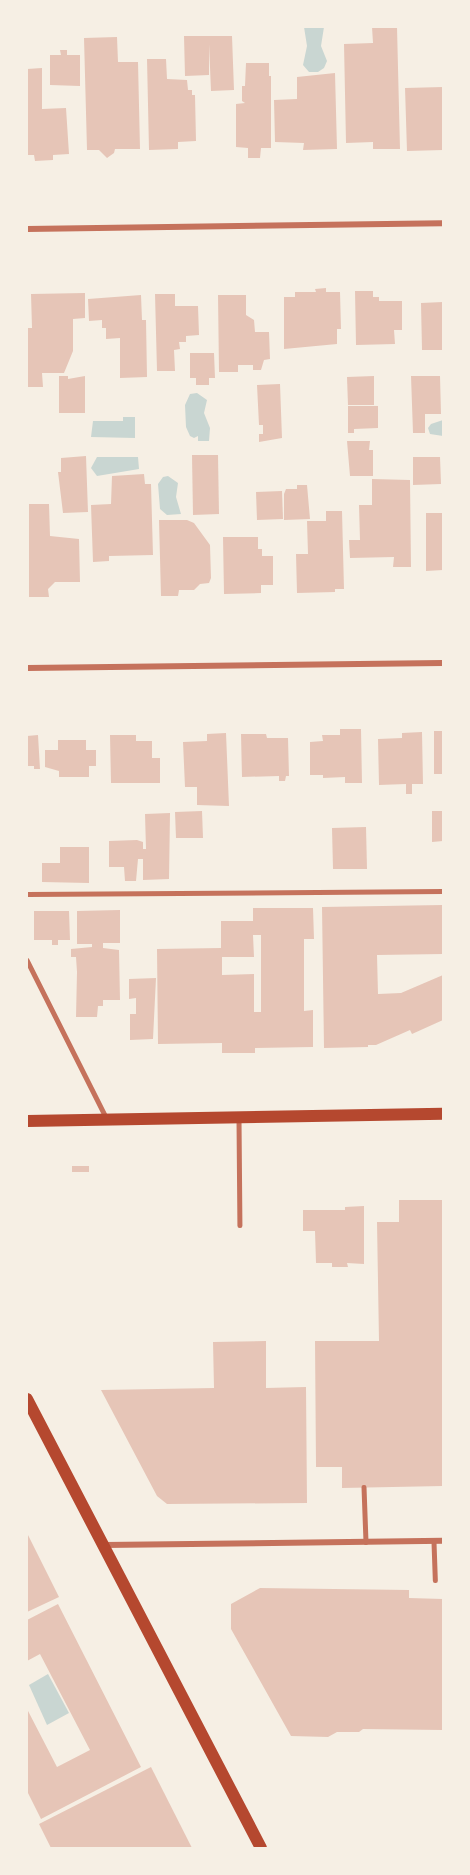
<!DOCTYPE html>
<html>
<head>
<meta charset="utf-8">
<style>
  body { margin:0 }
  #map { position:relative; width:470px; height:1875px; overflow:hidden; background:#f6efe4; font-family:"Source Serif 4",serif }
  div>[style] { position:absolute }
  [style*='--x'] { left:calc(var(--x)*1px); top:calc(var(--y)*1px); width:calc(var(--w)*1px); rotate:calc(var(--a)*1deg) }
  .water>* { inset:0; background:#c9d6d2 }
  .building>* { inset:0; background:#e6c5b7 }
  .service>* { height:4.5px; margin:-2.25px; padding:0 2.25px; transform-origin:2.25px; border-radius:2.25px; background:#c5725c }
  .minor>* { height:6px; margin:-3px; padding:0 3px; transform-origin:3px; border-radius:3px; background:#c5725c }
  .secondary>* { height:12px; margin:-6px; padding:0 6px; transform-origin:6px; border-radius:6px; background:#b5482f }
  span { translate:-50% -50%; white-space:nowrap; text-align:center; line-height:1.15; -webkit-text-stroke:6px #f6efe4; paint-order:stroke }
  .frame { position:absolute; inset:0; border:28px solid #f6efe4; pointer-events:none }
</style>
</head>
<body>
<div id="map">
  <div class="water">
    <i style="clip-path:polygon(304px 27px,324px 27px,321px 46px,327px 61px,324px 68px,318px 72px,309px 72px,303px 65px,307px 46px)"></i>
    <i style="clip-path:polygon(197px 393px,207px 400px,204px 413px,210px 428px,209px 441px,198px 441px,198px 436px,194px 438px,190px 436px,186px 427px,185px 405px,190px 394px)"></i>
    <i style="clip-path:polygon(123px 417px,135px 417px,135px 438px,91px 437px,93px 421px,123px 421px)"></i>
    <i style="clip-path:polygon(443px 420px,443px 436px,430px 434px,428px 428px,431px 424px)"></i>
    <i style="clip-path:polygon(97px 457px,138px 457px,139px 469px,97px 476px,91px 468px)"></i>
    <i style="clip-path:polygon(168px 476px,178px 483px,176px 497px,181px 514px,167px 515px,160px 509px,158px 484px,163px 477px)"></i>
    <i style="clip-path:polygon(48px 1674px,69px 1713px,47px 1725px,29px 1685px)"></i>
  </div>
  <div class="building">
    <i style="clip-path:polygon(372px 27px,397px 27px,400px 149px,373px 149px,373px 142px,346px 143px,344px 44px,373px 43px)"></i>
    <i style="clip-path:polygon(184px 36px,232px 36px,234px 90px,211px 91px,209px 44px,209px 75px,185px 76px)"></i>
    <i style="clip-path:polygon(117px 37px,118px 62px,138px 62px,140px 149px,115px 149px,114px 153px,107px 158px,99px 150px,87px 150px,84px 38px)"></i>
    <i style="clip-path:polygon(60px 50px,67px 50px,67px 55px,80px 55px,80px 86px,50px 85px,50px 55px,61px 55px)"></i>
    <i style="clip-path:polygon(147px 59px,166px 59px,167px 79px,187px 80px,188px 90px,192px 90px,192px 95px,195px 95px,196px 141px,178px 142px,178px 149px,149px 150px)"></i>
    <i style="clip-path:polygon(246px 63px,269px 63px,269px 76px,271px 76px,271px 148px,261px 148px,260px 158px,248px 158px,248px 148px,236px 147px,236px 104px,245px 103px,242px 101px,242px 86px,245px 86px)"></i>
    <i style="clip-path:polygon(42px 68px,42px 109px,66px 108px,69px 154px,53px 155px,53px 160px,35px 161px,34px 155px,27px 155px,27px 69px)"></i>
    <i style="clip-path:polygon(335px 73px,337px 149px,303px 150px,304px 143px,275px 142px,274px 100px,297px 99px,297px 77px)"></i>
    <i style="clip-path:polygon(443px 87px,443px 150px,407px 151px,405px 88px)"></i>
    <i style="clip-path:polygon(326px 288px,326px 292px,340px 292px,341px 329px,337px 329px,337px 344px,284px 349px,284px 297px,295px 297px,295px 292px,316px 292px,315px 289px)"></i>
    <i style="clip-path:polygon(355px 291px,373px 291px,373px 297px,379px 297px,379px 301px,402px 301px,402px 330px,394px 330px,395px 344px,356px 345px)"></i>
    <i style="clip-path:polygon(85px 293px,85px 318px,73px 319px,73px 351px,64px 373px,42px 373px,43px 387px,27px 387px,27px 328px,32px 328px,31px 294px)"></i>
    <i style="clip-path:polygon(155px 294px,175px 294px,175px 306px,198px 306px,199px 335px,186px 336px,186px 342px,179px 342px,180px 349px,174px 350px,175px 371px,157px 371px)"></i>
    <i style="clip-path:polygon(141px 295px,142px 320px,146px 320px,147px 377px,120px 378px,120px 338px,106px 339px,106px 328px,102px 328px,102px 320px,89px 321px,88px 299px)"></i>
    <i style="clip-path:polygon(218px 295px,246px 295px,246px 315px,254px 320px,255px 332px,269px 332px,270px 359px,264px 360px,261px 370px,253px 370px,253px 365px,238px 365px,238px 372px,219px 372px)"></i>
    <i style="clip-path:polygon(443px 302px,443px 350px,422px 350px,421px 303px)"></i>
    <i style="clip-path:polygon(190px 353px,214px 353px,215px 378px,209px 378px,209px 385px,196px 385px,196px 378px,190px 378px)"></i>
    <i style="clip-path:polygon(59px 376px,68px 376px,68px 379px,85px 376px,85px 413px,59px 413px)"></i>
    <i style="clip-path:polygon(374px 376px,374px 405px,348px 405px,347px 377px)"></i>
    <i style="clip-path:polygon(411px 376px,440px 376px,441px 414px,425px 414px,425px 433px,413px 433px)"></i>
    <i style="clip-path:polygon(280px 384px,282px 438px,259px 442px,259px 434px,263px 434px,263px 425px,259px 425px,257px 385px)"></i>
    <i style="clip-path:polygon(348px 406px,378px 406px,378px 428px,354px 429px,354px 433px,348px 433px)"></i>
    <i style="clip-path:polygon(347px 441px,370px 441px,369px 450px,373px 450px,373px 476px,350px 476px)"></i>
    <i style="clip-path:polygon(192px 455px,218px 455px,219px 514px,193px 515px)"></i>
    <i style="clip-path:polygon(86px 456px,88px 512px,63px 513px,58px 472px,61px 472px,61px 458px)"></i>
    <i style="clip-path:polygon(413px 457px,440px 457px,441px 484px,413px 485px)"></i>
    <i style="clip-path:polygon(144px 474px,145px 484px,151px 484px,153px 555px,109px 556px,109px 561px,93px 562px,91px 505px,111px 504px,112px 476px)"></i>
    <i style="clip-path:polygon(372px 479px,410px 480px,411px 567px,393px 567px,394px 557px,350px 558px,349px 540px,360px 540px,359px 505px,372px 505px)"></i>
    <i style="clip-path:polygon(297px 485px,307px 485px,310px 519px,284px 520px,284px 494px,286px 489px,297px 489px)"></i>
    <i style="clip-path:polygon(282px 491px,283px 519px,257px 520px,256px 492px)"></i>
    <i style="clip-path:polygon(29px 504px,49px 504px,50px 536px,79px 539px,80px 582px,55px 582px,48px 589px,49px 597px,29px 597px)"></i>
    <i style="clip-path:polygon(326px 511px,342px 511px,344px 589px,335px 589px,335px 592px,297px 593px,296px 554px,308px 554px,307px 521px,326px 521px)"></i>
    <i style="clip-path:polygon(426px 513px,443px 513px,443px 570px,426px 571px)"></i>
    <i style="clip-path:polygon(159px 520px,187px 520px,194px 523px,210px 545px,211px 578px,209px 583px,200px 584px,194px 590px,179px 590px,178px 596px,161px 596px)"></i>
    <i style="clip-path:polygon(223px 537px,258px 537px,258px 549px,262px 549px,262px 556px,273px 556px,273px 585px,261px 585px,261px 593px,224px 594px)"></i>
    <i style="clip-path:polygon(340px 729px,361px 729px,362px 783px,345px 783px,345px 777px,323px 778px,323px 775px,310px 775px,310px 742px,323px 741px,322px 735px,340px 735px)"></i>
    <i style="clip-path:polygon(434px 731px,443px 731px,443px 774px,434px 774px)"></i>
    <i style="clip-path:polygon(422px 732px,423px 784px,412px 784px,412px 794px,406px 794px,406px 784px,379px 785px,378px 739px,402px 738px,402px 733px)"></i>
    <i style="clip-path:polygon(226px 733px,229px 806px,197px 805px,197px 787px,185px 787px,183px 742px,207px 741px,207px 734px)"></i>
    <i style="clip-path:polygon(241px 734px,266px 734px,267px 738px,288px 738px,289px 776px,286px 776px,285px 781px,279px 781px,279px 776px,242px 777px)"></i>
    <i style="clip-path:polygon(38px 735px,40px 769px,34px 769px,34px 766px,27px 766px,27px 736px)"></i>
    <i style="clip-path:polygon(110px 735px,136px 735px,136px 741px,152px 741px,152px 758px,160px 758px,160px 783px,111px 783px)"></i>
    <i style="clip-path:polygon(58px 740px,86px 740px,86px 750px,96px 750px,96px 766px,89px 766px,89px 777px,59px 777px,59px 771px,45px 767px,45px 750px,58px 750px)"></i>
    <i style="clip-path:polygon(202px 811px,203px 838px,176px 838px,175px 812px)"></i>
    <i style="clip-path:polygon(432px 811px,443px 811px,443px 841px,432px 842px)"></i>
    <i style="clip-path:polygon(170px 813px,169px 879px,143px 880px,143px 859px,138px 859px,136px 881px,125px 881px,124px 867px,109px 867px,109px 841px,137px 840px,143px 842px,143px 849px,146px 849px,145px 814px)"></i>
    <i style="clip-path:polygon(366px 827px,367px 869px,333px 869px,332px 828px)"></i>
    <i style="clip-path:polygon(60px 847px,89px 847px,89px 883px,42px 882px,42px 863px,60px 863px)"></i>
    <i style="clip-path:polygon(443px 905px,443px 954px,377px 955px,378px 994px,401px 993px,443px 975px,443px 1020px,412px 1034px,410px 1030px,376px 1045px,368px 1045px,368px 1047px,324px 1048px,322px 907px)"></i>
    <i style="clip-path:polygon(evenodd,253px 908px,313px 908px,314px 939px,304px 939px,304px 1011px,313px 1010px,313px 1047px,255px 1048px,255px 1053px,222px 1053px,222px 1043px,158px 1044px,157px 949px,221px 948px,221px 921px,253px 921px,253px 908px,253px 935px,261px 935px,261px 1012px,254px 1012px,254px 974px,222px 975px,222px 957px,254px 957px,253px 935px)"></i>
    <i style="clip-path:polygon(120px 910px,120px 943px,103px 943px,103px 948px,119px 950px,120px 1000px,103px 1000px,103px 1006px,98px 1006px,97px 1017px,76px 1017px,77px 972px,76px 957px,71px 957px,71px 949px,92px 947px,92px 944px,77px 944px,77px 911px)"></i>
    <i style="clip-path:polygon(34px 911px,69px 911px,70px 940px,58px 940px,58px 945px,52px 945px,52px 940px,34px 940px)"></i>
    <i style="clip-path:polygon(156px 978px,153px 1039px,130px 1040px,130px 1014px,136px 1014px,136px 998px,129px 999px,129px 979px)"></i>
    <i style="clip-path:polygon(72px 1166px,89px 1166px,89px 1172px,72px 1172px)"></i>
    <i style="clip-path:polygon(399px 1200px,443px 1200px,443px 1486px,342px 1488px,342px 1467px,316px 1467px,315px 1341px,379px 1341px,377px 1222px,399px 1222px)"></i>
    <i style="clip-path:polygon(364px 1206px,364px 1264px,347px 1263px,348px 1267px,332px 1267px,332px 1263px,316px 1263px,315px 1231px,303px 1231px,303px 1210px,345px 1210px,345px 1207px)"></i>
    <i style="clip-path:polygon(266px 1341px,266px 1388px,306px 1387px,307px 1503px,167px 1504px,157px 1496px,101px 1390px,214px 1388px,213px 1342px)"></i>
    <i style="clip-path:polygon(27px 1533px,59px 1597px,27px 1612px)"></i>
    <i style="clip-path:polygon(260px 1588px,409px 1590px,409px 1598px,443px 1599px,443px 1730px,363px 1729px,359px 1732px,337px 1732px,328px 1737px,291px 1736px,231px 1629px,231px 1604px)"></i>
    <i style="clip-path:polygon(58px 1604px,141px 1767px,41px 1819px,27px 1791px,27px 1709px,57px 1767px,90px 1750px,40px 1654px,27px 1661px,27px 1620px)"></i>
    <i style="clip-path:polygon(151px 1767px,192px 1848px,51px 1848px,39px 1824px)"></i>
  </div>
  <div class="service">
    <i style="--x:27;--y:894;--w:416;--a:-0.4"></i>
    <i style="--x:27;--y:960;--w:178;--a:63.3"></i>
    <i style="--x:239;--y:1119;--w:106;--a:89.5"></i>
    <i style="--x:364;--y:1487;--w:55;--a:87.9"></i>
    <i style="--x:434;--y:1542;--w:38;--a:88"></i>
  </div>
  <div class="minor">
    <i style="--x:27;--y:229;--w:416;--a:-0.8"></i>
    <i style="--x:27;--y:668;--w:416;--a:-0.7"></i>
    <i style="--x:104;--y:1545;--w:339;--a:-0.7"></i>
  </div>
  <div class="secondary">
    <i style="--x:27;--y:1121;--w:416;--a:-1"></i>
    <i style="--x:27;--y:1399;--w:506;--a:62.47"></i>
  </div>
  <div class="frame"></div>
</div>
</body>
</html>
